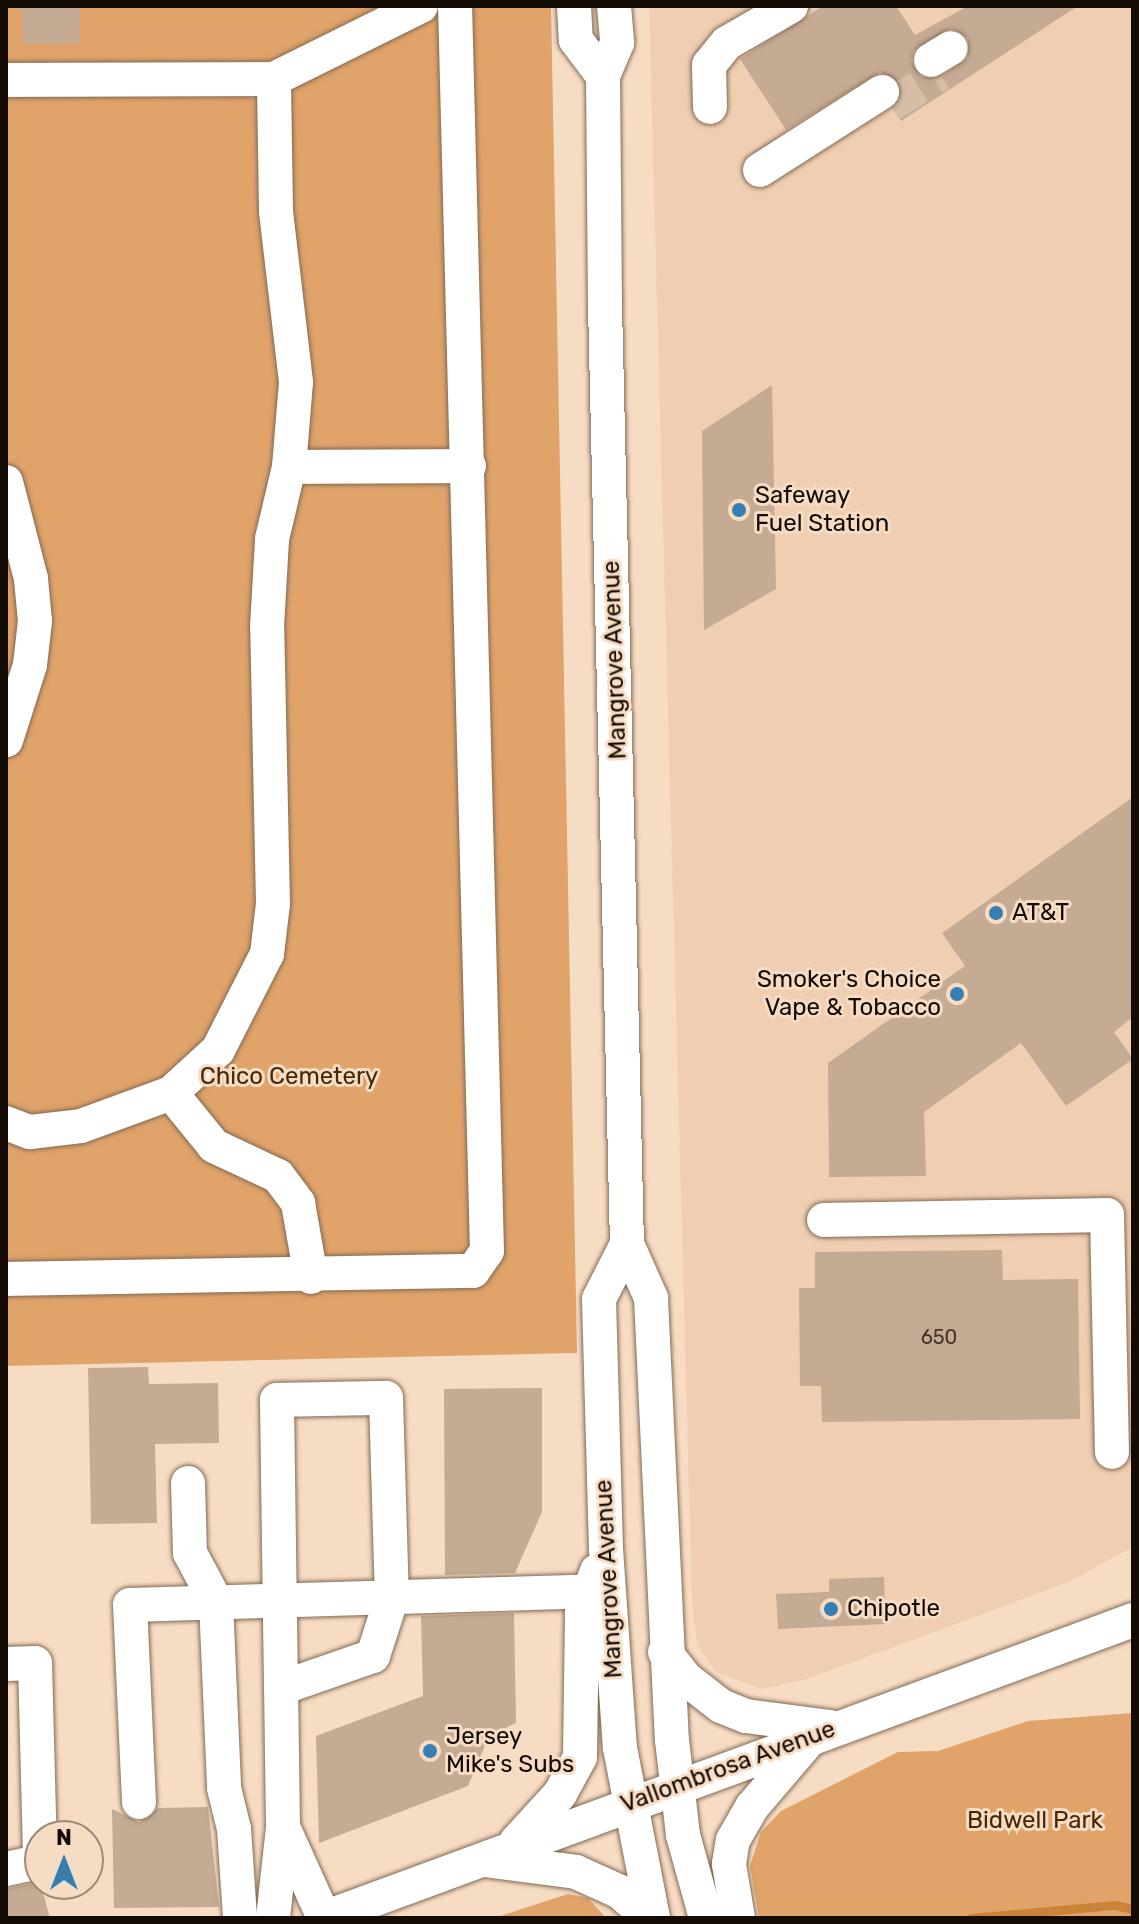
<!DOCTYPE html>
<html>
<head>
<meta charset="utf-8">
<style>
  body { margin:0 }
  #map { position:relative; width:1139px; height:1924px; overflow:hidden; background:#f7dcc4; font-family:Rubik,sans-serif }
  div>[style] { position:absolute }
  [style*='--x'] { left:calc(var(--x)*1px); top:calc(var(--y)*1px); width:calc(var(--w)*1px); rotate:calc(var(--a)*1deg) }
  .built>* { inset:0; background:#efceb1 }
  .green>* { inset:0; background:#e0a36a }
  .stream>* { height:9px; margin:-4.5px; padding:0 4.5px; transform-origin:4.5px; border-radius:4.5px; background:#cb8337 }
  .building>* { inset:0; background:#c5ab93 }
  .minor-tunnel>* { height:34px; margin-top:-17px; transform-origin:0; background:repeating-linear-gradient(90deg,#d5bda7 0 34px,transparent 0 51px) }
  .roads { filter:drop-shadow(0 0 2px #826a54) drop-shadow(0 0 2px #826a54) }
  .minor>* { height:34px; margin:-17px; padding:0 17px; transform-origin:17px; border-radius:17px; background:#fff }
  .dots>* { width:22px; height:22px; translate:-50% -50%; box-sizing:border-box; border:4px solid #f7dcc4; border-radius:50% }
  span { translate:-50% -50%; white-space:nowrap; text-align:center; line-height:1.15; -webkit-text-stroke:6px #f7dcc4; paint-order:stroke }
  .number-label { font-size:20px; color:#403328 }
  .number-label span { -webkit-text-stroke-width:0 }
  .poi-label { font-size:24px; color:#130b04 }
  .left { translate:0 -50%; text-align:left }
  .right { translate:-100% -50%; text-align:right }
  .street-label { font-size:24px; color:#130b04 }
  .park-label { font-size:24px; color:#462808 }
  .frame { position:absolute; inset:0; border:8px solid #130b04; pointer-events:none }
  .north { position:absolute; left:24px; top:1820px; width:80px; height:80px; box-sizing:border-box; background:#f7dcc4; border:2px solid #9c8877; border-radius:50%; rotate:0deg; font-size:22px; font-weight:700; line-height:32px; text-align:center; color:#130b04 }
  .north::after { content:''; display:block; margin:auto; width:28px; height:36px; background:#377eb3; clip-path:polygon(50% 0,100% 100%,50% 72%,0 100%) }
</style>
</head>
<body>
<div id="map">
  <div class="built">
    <i style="clip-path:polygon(649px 6px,1133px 6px,1133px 1547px,1069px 1582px,807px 1679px,762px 1689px,716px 1672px,697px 1645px,692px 1601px)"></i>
  </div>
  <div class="green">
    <i style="clip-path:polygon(6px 6px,551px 6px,577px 1353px,6px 1366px)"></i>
    <i style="clip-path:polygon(1133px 1713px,1133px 1918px,759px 1918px,750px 1866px,761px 1832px,781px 1811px,898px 1752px,938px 1751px,1028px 1721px)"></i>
    <i style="clip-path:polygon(568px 1894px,588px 1898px,606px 1918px,494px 1918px)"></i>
  </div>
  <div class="stream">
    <i style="--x:971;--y:1918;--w:145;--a:-5.2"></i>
    <i style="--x:1115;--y:1905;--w:18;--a:13"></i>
  </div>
  <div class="building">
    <i style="clip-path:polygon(22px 6px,80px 6px,80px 43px,23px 44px)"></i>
    <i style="clip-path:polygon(evenodd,823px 6px,896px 6px,915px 35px,968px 6px,1078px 6px,901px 121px,893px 109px,900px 100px,899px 82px,880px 72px,786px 130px,740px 59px,823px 6px,951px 28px,968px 38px,968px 58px,941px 77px,921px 77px,911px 61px,914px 50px,951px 28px)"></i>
    <i style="clip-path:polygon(772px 385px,776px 589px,704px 630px,702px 431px)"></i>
    <i style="clip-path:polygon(1133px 797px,1133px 1017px,1114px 1032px,1133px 1059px,1066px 1106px,1021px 1043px,924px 1112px,926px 1176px,829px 1177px,828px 1063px,965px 966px,942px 933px)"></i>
    <i style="clip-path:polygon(1002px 1250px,1003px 1280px,1078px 1279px,1080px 1419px,822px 1422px,821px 1386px,800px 1386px,799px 1288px,815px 1288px,815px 1252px)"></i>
    <i style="clip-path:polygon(148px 1367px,149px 1384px,218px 1383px,219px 1443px,155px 1444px,157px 1523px,91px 1524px,88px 1368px)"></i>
    <i style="clip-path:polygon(542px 1388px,542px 1512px,515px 1573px,445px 1575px,444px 1389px)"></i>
    <i style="clip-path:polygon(884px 1577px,886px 1624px,778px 1629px,776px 1594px,829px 1592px,829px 1579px)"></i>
    <i style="clip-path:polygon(514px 1613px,516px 1723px,489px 1736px,468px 1786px,319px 1843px,316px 1736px,423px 1696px,421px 1616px)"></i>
    <i style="clip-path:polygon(208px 1807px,219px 1907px,114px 1908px,112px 1809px,139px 1822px,158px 1808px)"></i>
    <i style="clip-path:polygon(40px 1882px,50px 1918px,6px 1918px,6px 1889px)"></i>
  </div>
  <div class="minor-tunnel">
    <i style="--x:890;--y:105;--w:59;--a:-31.8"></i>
  </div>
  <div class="roads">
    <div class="minor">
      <i style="--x:574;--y:6;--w:34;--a:87"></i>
      <i style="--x:576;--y:40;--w:45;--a:53.1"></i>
      <i style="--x:614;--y:6;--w:37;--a:85"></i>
      <i style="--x:617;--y:43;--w:36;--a:113"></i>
      <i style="--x:603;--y:76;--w:229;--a:89.5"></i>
      <i style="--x:605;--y:305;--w:939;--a:88.66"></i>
      <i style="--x:627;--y:1244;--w:59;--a:66"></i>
      <i style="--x:651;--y:1298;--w:442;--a:87.3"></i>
      <i style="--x:672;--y:1740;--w:96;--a:83.4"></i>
      <i style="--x:683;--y:1835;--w:86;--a:74.5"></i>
      <i style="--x:931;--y:60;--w:23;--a:-31"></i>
      <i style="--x:6;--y:80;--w:268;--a:-0.2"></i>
      <i style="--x:274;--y:79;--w:164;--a:-26.4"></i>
      <i style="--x:710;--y:107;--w:42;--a:-91.4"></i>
      <i style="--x:709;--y:65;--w:28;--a:-51"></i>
      <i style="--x:727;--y:43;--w:74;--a:-30"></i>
      <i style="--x:760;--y:170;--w:145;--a:-32.6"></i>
      <i style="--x:289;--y:467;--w:180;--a:-0.3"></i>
      <i style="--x:6;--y:482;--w:100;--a:75.5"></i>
      <i style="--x:31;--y:579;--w:42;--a:84.6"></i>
      <i style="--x:35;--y:621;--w:44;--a:96.5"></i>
      <i style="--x:30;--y:665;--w:79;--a:107.7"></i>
      <i style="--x:171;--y:1093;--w:68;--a:50.9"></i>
      <i style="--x:214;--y:1146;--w:71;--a:25.1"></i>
      <i style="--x:278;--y:1176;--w:34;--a:53"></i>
      <i style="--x:298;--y:1203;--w:75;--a:80"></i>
      <i style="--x:6;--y:1123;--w:26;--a:21"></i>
      <i style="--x:30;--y:1132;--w:51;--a:-6.7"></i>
      <i style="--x:81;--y:1126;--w:96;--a:-20.1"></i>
      <i style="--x:171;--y:1093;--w:64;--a:-42.5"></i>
      <i style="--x:218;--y:1050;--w:108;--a:-63"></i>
      <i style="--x:267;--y:954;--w:50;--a:-83.2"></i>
      <i style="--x:273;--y:904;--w:277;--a:-91.2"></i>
      <i style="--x:267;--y:627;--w:88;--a:-86.7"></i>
      <i style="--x:272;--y:539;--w:74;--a:-76.7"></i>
      <i style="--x:289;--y:467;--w:85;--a:-85.3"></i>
      <i style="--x:296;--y:382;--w:172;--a:-96.7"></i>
      <i style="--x:276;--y:211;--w:132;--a:-90.9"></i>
      <i style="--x:824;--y:1220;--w:283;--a:-1"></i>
      <i style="--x:1107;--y:1215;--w:237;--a:88.8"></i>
      <i style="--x:627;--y:1244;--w:62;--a:117"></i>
      <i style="--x:599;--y:1299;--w:250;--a:88.4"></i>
      <i style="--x:606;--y:1549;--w:199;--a:86"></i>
      <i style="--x:620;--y:1748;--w:173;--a:79"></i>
      <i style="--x:6;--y:1279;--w:467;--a:-1"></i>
      <i style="--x:473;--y:1271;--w:24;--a:-55"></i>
      <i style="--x:487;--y:1251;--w:1245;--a:-91.47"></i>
      <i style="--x:188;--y:1483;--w:70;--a:88.4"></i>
      <i style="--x:190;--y:1553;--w:55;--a:62"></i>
      <i style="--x:216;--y:1602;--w:186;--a:87.5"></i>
      <i style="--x:224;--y:1788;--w:42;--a:76.3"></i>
      <i style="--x:234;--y:1829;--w:89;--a:86.1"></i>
      <i style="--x:665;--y:1652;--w:33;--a:52"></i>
      <i style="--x:685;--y:1678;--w:46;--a:37.9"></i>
      <i style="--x:721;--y:1706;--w:27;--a:22"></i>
      <i style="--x:746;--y:1716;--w:85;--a:7.5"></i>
      <i style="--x:6;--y:1664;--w:29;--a:-2"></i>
      <i style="--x:35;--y:1663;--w:195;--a:88.5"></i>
      <i style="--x:139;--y:1802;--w:197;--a:-92.6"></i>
      <i style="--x:130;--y:1605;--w:459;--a:-1.7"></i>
      <i style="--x:283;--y:1827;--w:100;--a:65.7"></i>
      <i style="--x:516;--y:1842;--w:65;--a:-47.5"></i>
      <i style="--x:560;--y:1794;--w:42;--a:-61.6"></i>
      <i style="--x:580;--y:1757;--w:147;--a:-89.2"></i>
      <i style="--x:582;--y:1610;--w:42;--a:-69"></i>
      <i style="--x:484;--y:1860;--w:93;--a:7.4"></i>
      <i style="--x:576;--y:1872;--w:48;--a:24.4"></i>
      <i style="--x:620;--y:1892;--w:39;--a:42"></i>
      <i style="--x:6;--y:1869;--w:35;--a:-12"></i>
      <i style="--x:273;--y:1918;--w:92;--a:-83.7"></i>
      <i style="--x:283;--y:1827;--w:139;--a:-90.8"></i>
      <i style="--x:281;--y:1688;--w:288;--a:-90.8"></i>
      <i style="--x:277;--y:1400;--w:109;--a:-1.1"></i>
      <i style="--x:386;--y:1398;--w:199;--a:88.3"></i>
      <i style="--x:392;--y:1597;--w:62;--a:107.9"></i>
      <i style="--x:373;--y:1656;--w:97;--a:160.8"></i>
      <i style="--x:324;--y:1918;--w:862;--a:-20.22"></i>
      <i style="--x:738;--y:1918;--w:55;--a:-99.5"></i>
      <i style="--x:729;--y:1864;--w:24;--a:-81"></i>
      <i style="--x:733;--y:1840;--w:38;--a:-60"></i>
      <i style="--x:752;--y:1807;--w:91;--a:-49.5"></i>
    </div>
  </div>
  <div class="dots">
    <i style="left:739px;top:510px;background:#377eb3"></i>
    <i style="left:996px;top:913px;background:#377eb3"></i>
    <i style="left:957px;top:994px;background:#377eb3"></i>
    <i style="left:831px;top:1609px;background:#377eb3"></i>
    <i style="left:430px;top:1751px;background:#377eb3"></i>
  </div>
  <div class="number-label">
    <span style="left:939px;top:1337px">650</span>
  </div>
  <div class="poi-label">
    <span class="left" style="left:755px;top:510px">Safeway<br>Fuel Station</span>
    <span class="left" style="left:1012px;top:913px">AT&amp;T</span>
    <span class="right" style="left:941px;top:994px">Smoker's Choice<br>Vape &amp; Tobacco</span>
    <span class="left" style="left:847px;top:1609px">Chipotle</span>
    <span class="left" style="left:446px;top:1751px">Jersey<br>Mike's Subs</span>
  </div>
  <div class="street-label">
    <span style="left:615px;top:660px;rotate:-92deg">Mangrove Avenue</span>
    <span style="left:609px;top:1579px;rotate:-93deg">Mangrove Avenue</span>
    <span style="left:728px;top:1767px;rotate:-20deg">Vallombrosa Avenue</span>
  </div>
  <div class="park-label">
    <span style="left:289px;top:1077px">Chico Cemetery</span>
    <span style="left:1035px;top:1821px">Bidwell Park</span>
  </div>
  <div class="frame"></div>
  <div class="north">N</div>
</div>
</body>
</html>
